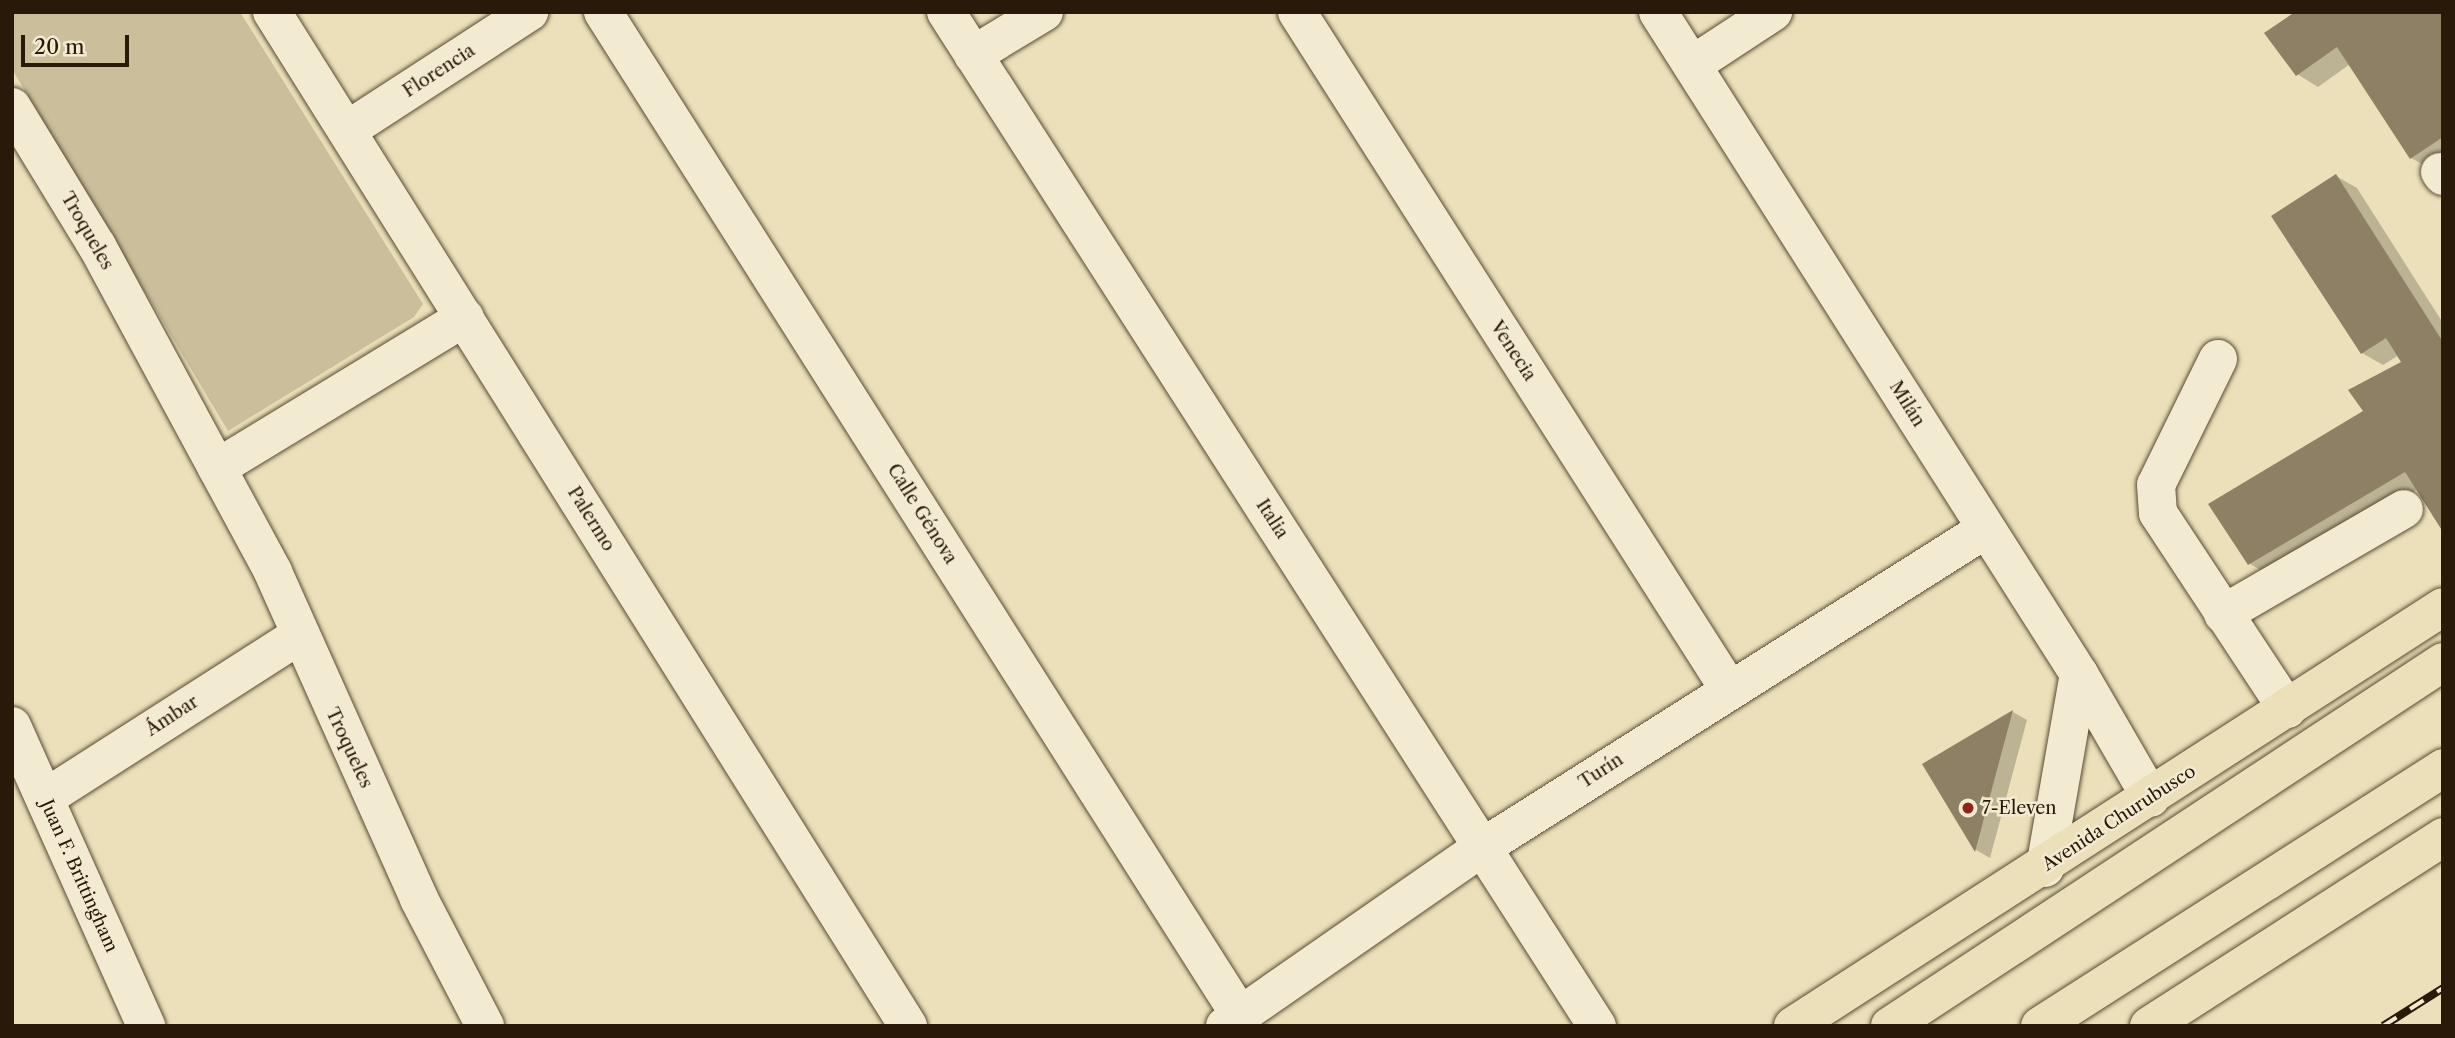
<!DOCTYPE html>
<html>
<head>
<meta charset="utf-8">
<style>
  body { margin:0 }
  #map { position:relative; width:2455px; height:1038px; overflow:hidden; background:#ebe0b9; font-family:"Libre Caslon Text",serif }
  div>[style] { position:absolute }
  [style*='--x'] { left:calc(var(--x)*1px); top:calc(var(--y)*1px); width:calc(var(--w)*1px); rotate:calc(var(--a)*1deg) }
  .green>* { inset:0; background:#cabe9b }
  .shadow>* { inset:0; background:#0003 }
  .building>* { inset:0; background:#8d8064 }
  .roads { filter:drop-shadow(0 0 2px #594b34) drop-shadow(0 0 2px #594b34) }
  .minor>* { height:38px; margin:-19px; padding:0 19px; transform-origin:19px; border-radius:19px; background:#f2ebd2 }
  .major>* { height:38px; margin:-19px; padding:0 19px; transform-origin:19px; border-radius:19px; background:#ebe0b9 }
  .highway>* { height:38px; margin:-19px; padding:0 19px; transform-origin:19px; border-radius:19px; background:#ebe0b9 }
  .rail>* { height:8px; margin-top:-4px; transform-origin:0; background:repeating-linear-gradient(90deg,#f2ebd2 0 16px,#281908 0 32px); box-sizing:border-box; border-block:2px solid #281908 }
  .dots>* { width:19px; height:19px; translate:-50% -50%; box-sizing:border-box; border:4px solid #f2ebd2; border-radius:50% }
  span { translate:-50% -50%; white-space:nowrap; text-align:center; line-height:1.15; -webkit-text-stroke:5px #f2ebd2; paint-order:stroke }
  .street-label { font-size:18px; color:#281908 }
  .poi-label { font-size:18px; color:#281908 }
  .left { translate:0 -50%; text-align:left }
  .frame { position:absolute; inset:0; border:14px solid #281908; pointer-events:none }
  .scale { position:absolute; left:21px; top:35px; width:108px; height:32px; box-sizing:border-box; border:4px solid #281908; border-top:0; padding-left:9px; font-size:21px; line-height:24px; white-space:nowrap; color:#281908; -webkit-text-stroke:5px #f2ebd2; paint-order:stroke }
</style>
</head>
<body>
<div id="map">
  <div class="green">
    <i style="clip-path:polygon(12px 12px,240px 12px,423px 304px,414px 317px,228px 431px,12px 69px)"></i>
  </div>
  <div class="shadow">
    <i style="clip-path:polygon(2443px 12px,2443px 163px,2433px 170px,2411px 158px,2350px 64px,2318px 87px,2297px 74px,2267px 34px)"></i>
    <i style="clip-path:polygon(2336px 176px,2357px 188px,2443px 323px,2443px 529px,2418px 489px,2271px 576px,2250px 564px,2404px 362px,2399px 355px,2383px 365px,2362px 353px)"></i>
    <i style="clip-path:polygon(2013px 712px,2027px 720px,1990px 858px,1976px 850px,1924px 765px)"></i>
  </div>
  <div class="building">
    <i style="clip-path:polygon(2295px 12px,2443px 12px,2443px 137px,2410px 159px,2337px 47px,2296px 76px,2264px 33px)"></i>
    <i style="clip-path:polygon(2336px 174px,2443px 342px,2443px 532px,2405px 472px,2248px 565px,2208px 504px,2363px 411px,2348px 390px,2401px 362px,2386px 338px,2361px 354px,2271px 216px)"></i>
    <i style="clip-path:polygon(2013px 710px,1975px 852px,1922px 764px)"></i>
  </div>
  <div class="roads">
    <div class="minor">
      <i style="--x:272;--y:12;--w:1197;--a:57.9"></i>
      <i style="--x:603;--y:12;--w:1190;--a:57.59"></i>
      <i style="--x:946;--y:12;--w:1205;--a:57.3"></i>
      <i style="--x:1297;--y:12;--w:803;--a:57.46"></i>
      <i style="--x:1658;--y:12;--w:785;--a:57.55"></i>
      <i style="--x:2079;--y:674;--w:143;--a:59.9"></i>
      <i style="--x:973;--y:55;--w:83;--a:-31.2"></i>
      <i style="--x:1692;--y:65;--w:97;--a:-33.2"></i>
      <i style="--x:12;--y:107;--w:163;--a:58.6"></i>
      <i style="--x:97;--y:246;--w:370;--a:61.6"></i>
      <i style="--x:273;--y:572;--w:358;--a:65.9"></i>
      <i style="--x:419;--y:899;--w:143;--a:62.5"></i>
      <i style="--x:349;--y:129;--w:215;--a:-33"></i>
      <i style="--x:2440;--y:172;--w:5;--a:53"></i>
      <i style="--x:2218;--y:359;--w:140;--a:116.2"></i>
      <i style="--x:2156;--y:485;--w:28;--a:86"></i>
      <i style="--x:2158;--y:513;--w:235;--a:56.6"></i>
      <i style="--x:217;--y:468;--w:290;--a:-31.3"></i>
      <i style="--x:2223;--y:614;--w:209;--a:-30.1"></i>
      <i style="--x:12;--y:726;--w:329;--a:65.9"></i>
      <i style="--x:45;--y:798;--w:303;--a:-32.6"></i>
      <i style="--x:2045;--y:868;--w:197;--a:-80.1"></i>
      <i style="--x:1225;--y:1026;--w:314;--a:-34.8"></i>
      <i style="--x:1483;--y:847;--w:595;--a:-32.3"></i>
    </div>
    <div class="major">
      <i style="--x:1793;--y:1026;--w:773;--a:-32.81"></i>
      <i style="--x:2149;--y:1026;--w:350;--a:-32.7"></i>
    </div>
    <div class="highway">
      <i style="--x:1890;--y:1026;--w:662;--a:-33.35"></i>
      <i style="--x:2040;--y:1026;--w:479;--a:-32.6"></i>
    </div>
  </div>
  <div class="rail">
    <i style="--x:2383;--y:1026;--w:71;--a:-32.3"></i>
  </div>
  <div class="dots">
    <i style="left:1968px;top:808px;background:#8f2418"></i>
  </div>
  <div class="street-label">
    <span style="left:439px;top:71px;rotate:-33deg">Florencia</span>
    <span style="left:87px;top:231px;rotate:60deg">Troqueles</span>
    <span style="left:1513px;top:351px;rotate:57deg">Venecia</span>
    <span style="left:1907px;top:404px;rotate:58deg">Milán</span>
    <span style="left:922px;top:514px;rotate:58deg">Calle Génova</span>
    <span style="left:591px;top:519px;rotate:58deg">Palermo</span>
    <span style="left:1272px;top:519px;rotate:57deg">Italia</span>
    <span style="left:172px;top:716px;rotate:-33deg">Ámbar</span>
    <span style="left:349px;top:748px;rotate:65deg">Troqueles</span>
    <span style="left:1601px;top:771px;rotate:-33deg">Turín</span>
    <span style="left:2119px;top:818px;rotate:-33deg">Avenida Churubusco</span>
    <span style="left:79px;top:876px;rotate:66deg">Juan F. Brittingham</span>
  </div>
  <div class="poi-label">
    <span class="left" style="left:1982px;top:808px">7-Eleven</span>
  </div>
  <div class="frame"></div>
  <div class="scale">20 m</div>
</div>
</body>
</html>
